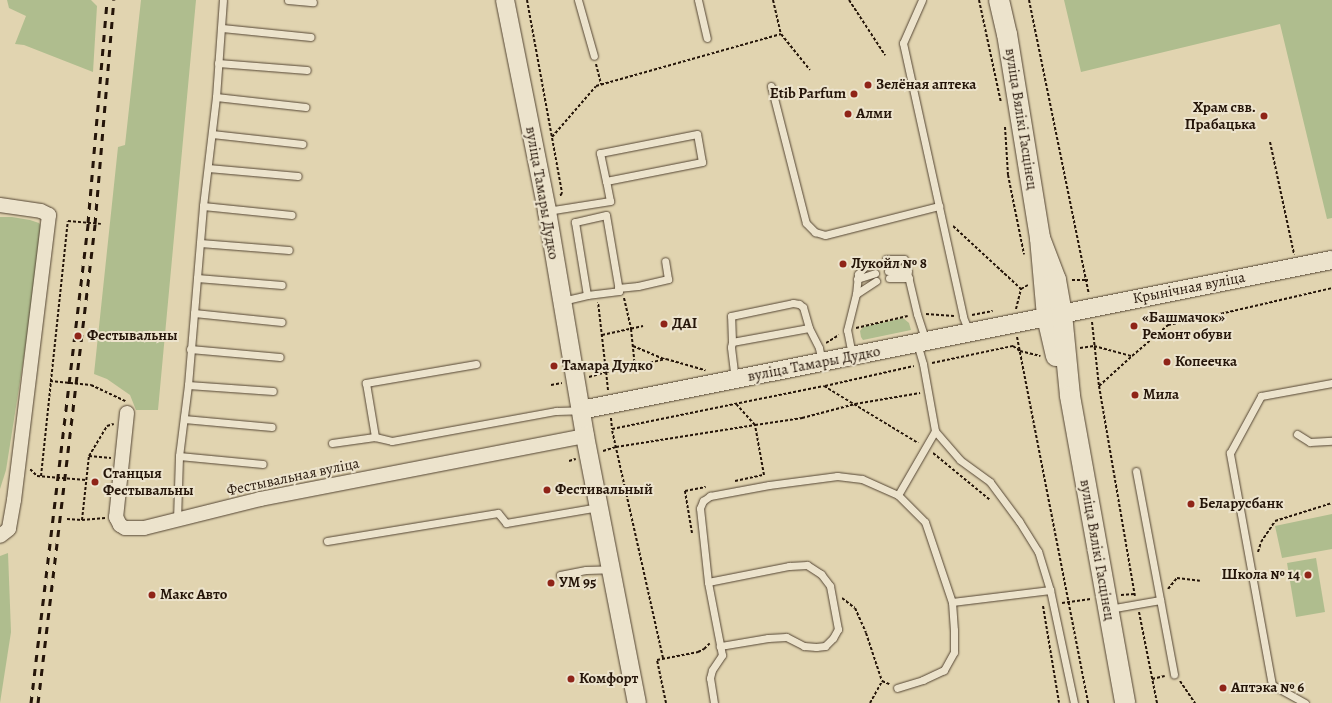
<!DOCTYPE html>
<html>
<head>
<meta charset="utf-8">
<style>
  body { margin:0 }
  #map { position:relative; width:1332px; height:703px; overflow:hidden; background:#e1d4b0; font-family:Alegreya,serif }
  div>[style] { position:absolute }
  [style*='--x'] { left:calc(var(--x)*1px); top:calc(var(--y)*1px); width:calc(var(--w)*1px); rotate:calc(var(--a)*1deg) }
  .green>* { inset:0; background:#afbd8e }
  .path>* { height:2px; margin-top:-1px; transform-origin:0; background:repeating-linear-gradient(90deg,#251509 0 3px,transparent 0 5px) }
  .roads { filter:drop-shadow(0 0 1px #544533) drop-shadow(0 0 1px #544533) }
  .service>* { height:7px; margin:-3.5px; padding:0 3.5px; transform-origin:3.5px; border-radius:3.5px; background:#ece3cc }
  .minor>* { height:14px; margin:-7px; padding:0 7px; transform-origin:7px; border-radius:7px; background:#ece3cc }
  .tertiary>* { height:18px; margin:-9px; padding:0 9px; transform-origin:9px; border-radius:9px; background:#ece3cc }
  .secondary>* { height:20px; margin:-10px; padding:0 10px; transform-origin:10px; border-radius:10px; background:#ece3cc }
  .rail>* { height:3px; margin-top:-1.5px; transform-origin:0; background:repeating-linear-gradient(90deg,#251509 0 7px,transparent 0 14px) }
  .dots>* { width:11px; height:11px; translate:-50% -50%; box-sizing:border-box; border:2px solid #ece3cc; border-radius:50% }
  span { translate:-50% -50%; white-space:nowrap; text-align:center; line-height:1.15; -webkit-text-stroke:4px #ece3cc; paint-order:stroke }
  .poi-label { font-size:15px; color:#251509; font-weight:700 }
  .left { translate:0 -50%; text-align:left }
  .right { translate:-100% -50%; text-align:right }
  .street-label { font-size:15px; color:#251509 }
</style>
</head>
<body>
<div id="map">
  <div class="green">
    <i style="clip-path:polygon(7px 0,91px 0,97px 6px,93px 72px,24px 45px,15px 44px,26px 16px,9px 8px)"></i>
    <i style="clip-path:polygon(141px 0,196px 0,158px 410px,136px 410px,130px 395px,107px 379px,94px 374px,118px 147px,125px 145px)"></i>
    <i style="clip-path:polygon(1064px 0,1332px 0,1332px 218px,1327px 219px,1280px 24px,1081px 72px)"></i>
    <i style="clip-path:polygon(0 217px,12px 217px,30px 220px,39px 223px,44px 230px,6px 470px,0 489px)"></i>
    <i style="clip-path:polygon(903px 318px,909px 323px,911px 330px,863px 340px,861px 337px,860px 331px,863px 327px)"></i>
    <i style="clip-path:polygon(1332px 514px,1332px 549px,1282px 558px,1275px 526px)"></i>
    <i style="clip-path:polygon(8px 553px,11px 632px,0 703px,0 556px)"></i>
    <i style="clip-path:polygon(1316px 558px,1325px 612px,1296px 617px,1287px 563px)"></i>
  </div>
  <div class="path">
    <i style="--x:527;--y:0;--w:196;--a:79.7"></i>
    <i style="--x:562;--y:193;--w:4;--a:124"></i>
    <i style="--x:773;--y:0;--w:35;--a:77"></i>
    <i style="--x:781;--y:34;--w:46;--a:51.1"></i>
    <i style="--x:849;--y:0;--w:66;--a:56.8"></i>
    <i style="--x:979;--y:0;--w:105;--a:77.9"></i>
    <i style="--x:1029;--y:0;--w:300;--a:78.5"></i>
    <i style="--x:596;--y:64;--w:21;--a:76"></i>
    <i style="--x:1005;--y:127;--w:48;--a:86.4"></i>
    <i style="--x:1008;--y:175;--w:81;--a:78.6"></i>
    <i style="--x:552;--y:137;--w:67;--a:-49.2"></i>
    <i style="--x:596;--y:86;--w:192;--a:-15.7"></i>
    <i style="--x:1270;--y:142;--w:115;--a:77.9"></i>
    <i style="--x:953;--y:226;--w:93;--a:42.8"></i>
    <i style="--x:1072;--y:280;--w:16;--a:0"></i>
    <i style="--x:624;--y:298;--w:32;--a:77"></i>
    <i style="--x:631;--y:329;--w:37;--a:84"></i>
    <i style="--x:1016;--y:309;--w:21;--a:-76"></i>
    <i style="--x:1021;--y:289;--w:8;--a:-30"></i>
    <i style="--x:926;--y:314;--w:28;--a:4"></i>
    <i style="--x:972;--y:315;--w:21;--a:-11"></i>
    <i style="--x:1092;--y:322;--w:64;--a:83.8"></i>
    <i style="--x:1099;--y:386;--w:213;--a:80.3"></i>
    <i style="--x:856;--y:328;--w:53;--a:-13"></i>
    <i style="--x:602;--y:335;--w:42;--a:-12.4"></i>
    <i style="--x:1017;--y:337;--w:373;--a:79"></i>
    <i style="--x:826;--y:343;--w:15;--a:-32"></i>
    <i style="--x:633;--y:346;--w:34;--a:23"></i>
    <i style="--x:1080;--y:348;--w:14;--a:-8"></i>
    <i style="--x:1094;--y:346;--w:39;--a:15"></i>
    <i style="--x:1132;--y:356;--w:48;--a:-40.7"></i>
    <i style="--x:1168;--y:325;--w:44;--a:-11.8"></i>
    <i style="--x:1211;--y:316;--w:124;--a:-13"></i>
    <i style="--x:932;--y:363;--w:83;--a:-11.9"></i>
    <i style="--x:1013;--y:346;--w:9;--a:36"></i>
    <i style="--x:1020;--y:351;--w:21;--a:14"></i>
    <i style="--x:589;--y:377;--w:18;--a:-16"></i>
    <i style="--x:606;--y:372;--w:70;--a:-96.5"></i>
    <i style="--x:50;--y:381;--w:41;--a:5.6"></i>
    <i style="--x:91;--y:385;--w:38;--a:25"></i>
    <i style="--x:551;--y:385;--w:11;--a:-10"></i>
    <i style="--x:825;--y:386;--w:91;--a:-12.7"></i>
    <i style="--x:1099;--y:386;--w:45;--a:-42.3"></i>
    <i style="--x:608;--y:390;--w:18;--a:-96"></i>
    <i style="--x:606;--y:372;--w:61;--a:-12.2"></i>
    <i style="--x:666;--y:359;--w:41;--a:15.8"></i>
    <i style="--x:611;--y:418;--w:11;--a:85"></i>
    <i style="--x:603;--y:451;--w:14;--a:-17"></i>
    <i style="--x:616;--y:447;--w:141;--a:-9"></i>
    <i style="--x:755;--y:425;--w:28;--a:-132"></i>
    <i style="--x:933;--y:453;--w:74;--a:39.5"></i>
    <i style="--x:89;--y:456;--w:22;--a:5"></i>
    <i style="--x:569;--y:461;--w:7;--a:-16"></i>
    <i style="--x:30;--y:469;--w:10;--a:45"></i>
    <i style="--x:37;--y:476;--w:49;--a:4.7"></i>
    <i style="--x:41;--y:476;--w:256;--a:-84"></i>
    <i style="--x:68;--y:221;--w:33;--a:5"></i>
    <i style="--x:735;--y:481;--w:30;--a:-12"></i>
    <i style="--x:764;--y:475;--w:51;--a:-100.2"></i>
    <i style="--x:755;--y:425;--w:48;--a:-8.5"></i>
    <i style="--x:802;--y:418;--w:55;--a:-14.8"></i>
    <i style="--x:855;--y:404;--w:66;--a:-9.6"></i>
    <i style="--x:105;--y:518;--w:23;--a:175"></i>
    <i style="--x:82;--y:520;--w:64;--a:-83.8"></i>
    <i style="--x:89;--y:456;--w:35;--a:-59"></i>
    <i style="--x:107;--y:426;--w:7;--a:-16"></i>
    <i style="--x:67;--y:519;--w:15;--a:4"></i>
    <i style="--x:692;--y:533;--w:43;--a:-99.5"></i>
    <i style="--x:685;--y:491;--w:21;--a:-11"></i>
    <i style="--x:1258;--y:552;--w:10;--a:-73"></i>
    <i style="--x:1261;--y:542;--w:25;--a:-56"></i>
    <i style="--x:1275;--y:521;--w:60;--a:-17.5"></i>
    <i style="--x:1229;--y:575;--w:14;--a:-17"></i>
    <i style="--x:1168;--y:589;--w:14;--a:-51"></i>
    <i style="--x:1177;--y:578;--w:23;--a:7"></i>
    <i style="--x:1121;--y:595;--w:13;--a:-4"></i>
    <i style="--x:842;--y:598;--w:16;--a:38"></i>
    <i style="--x:855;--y:608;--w:27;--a:66"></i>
    <i style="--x:866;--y:633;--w:51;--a:71.6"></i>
    <i style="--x:1062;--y:603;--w:29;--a:-8"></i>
    <i style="--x:1043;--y:606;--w:98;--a:80.6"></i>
    <i style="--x:1139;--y:612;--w:93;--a:78.8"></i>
    <i style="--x:663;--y:658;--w:235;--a:-102.6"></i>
    <i style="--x:612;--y:429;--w:216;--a:-11.5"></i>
    <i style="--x:824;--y:386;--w:110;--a:31.2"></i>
    <i style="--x:1152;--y:679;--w:13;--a:-13"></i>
    <i style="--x:1180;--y:681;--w:27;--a:56"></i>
    <i style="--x:666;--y:703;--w:44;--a:-101.8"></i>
    <i style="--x:657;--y:660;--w:42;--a:-11"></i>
    <i style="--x:698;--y:652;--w:7;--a:-27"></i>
    <i style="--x:704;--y:649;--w:8;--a:-45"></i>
    <i style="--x:870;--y:703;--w:25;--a:-61"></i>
    <i style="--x:882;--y:681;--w:8;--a:23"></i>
  </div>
  <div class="roads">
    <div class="service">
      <i style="--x:288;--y:0;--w:25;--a:5"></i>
      <i style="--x:578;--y:0;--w:58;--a:74.1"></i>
      <i style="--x:698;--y:0;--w:39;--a:77"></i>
      <i style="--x:922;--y:0;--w:47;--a:113.8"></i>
      <i style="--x:903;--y:43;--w:280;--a:77.6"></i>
      <i style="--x:963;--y:317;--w:16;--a:68"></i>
      <i style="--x:222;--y:28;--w:89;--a:5.8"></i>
      <i style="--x:218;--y:63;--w:89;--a:4.5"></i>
      <i style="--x:771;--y:86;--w:141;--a:75.7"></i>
      <i style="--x:806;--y:223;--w:13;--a:45"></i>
      <i style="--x:815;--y:232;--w:10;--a:17"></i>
      <i style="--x:825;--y:235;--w:118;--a:-14.3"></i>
      <i style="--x:216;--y:97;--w:90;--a:6.4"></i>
      <i style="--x:212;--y:134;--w:91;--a:6.3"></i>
      <i style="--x:208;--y:168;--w:90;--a:5.1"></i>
      <i style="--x:203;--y:206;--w:89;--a:5.8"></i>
      <i style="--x:547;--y:211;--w:64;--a:-9"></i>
      <i style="--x:610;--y:201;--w:20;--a:-101"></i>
      <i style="--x:606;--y:181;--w:98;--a:-11.2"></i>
      <i style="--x:702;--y:162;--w:28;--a:-100"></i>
      <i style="--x:697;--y:134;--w:99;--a:168.9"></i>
      <i style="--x:600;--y:153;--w:29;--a:78"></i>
      <i style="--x:200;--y:243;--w:89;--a:4.5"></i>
      <i style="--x:886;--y:259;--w:18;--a:0"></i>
      <i style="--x:904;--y:259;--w:57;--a:76.7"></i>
      <i style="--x:917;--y:314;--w:28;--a:72"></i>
      <i style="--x:888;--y:271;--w:20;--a:0"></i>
      <i style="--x:197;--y:278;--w:85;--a:4.7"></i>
      <i style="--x:889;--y:278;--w:20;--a:0"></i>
      <i style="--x:857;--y:279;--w:19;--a:-18"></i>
      <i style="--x:618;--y:288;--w:20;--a:-6"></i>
      <i style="--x:638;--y:286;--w:31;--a:-13"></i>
      <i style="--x:668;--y:279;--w:18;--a:-99"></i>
      <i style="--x:856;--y:294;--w:24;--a:-33"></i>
      <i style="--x:562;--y:301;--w:26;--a:-13"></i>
      <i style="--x:587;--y:295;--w:32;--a:-7"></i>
      <i style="--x:619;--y:291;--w:77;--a:-99.7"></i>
      <i style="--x:606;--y:215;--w:32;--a:167"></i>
      <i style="--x:575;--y:222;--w:74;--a:80.7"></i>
      <i style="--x:194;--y:313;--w:88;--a:5.8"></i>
      <i style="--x:732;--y:342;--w:78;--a:-10.3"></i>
      <i style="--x:917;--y:343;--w:22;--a:74"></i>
      <i style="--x:923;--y:364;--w:68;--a:79.8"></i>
      <i style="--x:935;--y:431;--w:38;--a:49"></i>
      <i style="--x:960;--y:460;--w:37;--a:36"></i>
      <i style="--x:990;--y:482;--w:49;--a:53.4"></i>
      <i style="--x:1019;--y:521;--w:36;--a:58"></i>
      <i style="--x:1038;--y:551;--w:41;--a:72.9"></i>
      <i style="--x:190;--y:349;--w:90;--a:5.1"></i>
      <i style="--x:852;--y:355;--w:25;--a:-101"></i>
      <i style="--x:847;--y:330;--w:37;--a:-76"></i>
      <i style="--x:856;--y:294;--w:20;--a:-84"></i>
      <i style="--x:858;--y:274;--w:12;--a:-48"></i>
      <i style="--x:476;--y:364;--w:112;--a:170.2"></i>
      <i style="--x:366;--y:383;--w:55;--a:80.5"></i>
      <i style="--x:375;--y:437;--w:17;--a:13"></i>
      <i style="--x:392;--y:441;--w:167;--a:-10.4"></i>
      <i style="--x:556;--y:411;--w:25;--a:-2"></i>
      <i style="--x:735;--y:380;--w:33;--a:-97"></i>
      <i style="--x:731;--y:347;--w:5;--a:-79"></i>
      <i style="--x:732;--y:342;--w:26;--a:-92"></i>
      <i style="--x:731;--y:316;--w:63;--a:-11.8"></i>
      <i style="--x:793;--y:303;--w:6;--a:9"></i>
      <i style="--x:799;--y:304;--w:5;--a:37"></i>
      <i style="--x:803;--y:307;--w:22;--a:74"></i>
      <i style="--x:809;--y:328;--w:22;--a:63"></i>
      <i style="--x:819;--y:348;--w:14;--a:78"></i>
      <i style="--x:188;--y:385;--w:85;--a:4"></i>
      <i style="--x:184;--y:419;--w:88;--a:5.2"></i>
      <i style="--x:1297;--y:434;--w:15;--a:32"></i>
      <i style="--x:1310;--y:442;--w:22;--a:-3"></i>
      <i style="--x:332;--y:443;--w:43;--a:-7.9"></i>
      <i style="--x:179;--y:456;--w:84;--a:5.4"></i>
      <i style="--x:1136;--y:471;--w:207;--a:79.4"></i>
      <i style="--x:898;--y:495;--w:74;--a:-60"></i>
      <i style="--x:177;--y:520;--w:64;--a:-88.2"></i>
      <i style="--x:179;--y:456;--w:72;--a:-82.8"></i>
      <i style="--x:188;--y:385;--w:180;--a:-85.2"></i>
      <i style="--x:203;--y:206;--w:110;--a:-83.2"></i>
      <i style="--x:216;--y:97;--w:97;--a:-85.9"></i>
      <i style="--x:327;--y:541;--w:173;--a:-9.3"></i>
      <i style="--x:498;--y:513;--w:13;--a:51"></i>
      <i style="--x:506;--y:523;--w:94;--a:-9.8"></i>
      <i style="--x:560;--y:575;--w:26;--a:-11"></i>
      <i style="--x:586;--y:570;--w:25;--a:-2"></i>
      <i style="--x:708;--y:582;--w:83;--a:-11.2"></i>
      <i style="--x:789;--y:566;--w:18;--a:-3"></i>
      <i style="--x:807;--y:565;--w:17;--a:33"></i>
      <i style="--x:821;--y:574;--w:15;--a:53"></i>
      <i style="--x:830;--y:586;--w:44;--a:79.5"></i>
      <i style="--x:838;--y:629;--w:10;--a:119"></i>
      <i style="--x:833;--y:638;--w:11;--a:135"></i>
      <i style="--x:825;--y:646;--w:9;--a:174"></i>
      <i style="--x:816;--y:647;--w:12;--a:-175"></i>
      <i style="--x:804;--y:646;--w:20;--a:-153"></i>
      <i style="--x:786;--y:637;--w:18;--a:177"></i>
      <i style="--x:768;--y:638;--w:49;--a:170.5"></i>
      <i style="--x:952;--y:602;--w:99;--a:-7"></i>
      <i style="--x:1050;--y:590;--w:116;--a:78"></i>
      <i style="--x:1109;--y:609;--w:52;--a:-10"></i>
      <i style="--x:714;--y:703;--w:25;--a:-99"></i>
      <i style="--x:710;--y:678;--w:8;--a:-76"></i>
      <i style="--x:712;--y:670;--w:18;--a:-56"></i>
      <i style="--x:722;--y:655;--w:74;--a:-100.9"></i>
      <i style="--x:708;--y:582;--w:74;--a:-96.2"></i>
      <i style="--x:700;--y:508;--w:8;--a:-67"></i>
      <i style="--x:703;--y:501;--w:9;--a:-36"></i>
      <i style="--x:710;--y:496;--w:60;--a:-10.6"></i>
      <i style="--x:769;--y:485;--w:69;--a:-7.5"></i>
      <i style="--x:837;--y:476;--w:25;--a:7"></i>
      <i style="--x:862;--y:479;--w:39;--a:24"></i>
      <i style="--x:898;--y:495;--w:38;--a:45"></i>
      <i style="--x:925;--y:522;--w:84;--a:71.4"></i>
      <i style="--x:952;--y:602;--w:28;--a:86"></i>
      <i style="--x:954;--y:630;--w:22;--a:90"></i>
      <i style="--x:954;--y:652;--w:21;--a:119"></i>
      <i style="--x:944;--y:670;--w:23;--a:155"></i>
      <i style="--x:923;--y:680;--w:27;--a:163"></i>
      <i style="--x:1305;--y:703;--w:38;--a:-151"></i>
      <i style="--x:1272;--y:685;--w:236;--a:-100.3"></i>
      <i style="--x:1230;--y:453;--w:65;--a:-61.5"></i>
      <i style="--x:1261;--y:396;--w:72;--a:-10.4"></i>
    </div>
    <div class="minor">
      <i style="--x:0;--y:205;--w:41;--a:8.3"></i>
      <i style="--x:41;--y:211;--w:9;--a:27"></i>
      <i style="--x:49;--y:215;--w:287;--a:97"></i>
      <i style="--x:14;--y:500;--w:29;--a:100"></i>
      <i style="--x:9;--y:529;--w:11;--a:142"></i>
      <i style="--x:127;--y:413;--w:105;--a:96"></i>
      <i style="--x:116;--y:517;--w:9;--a:63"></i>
      <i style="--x:120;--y:525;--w:6;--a:31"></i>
      <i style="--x:125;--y:528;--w:19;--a:0"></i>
      <i style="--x:144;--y:528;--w:120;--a:-14"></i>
      <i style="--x:260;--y:499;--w:331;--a:-11"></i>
    </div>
    <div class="tertiary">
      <i style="--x:505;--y:0;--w:215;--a:78.7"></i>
      <i style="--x:547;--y:211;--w:228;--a:80.4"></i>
      <i style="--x:585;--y:436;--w:272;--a:79"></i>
      <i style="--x:581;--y:410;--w:766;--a:-11.3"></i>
    </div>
    <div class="secondary">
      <i style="--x:999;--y:0;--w:35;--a:77"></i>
      <i style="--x:1007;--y:34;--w:207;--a:80.8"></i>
      <i style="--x:1040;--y:238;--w:79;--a:84.9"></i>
      <i style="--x:1047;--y:317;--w:40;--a:77"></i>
      <i style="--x:1040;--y:238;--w:45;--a:69.1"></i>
      <i style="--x:1056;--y:280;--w:35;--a:80"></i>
      <i style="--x:1062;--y:314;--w:82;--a:84.4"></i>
      <i style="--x:1070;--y:396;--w:312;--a:79.8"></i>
    </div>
  </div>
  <div class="rail">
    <i style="--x:31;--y:703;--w:483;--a:-83.2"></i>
    <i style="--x:88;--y:223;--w:224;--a:-85.1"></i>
    <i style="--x:38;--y:703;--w:482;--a:-83.2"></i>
    <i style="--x:95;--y:224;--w:225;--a:-85.2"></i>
  </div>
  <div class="dots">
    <i style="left:868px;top:85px;background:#8f2418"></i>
    <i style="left:854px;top:94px;background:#8f2418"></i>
    <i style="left:848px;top:114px;background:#8f2418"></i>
    <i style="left:1264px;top:116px;background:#8f2418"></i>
    <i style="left:843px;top:264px;background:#8f2418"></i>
    <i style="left:664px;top:324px;background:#8f2418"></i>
    <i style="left:1134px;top:326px;background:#8f2418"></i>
    <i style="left:78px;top:336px;background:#8f2418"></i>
    <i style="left:1167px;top:362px;background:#8f2418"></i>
    <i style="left:554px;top:366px;background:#8f2418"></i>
    <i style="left:1135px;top:395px;background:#8f2418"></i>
    <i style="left:95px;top:482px;background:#8f2418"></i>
    <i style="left:547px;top:490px;background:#8f2418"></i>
    <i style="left:1191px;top:504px;background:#8f2418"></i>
    <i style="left:1308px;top:575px;background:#8f2418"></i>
    <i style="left:551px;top:583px;background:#8f2418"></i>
    <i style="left:152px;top:595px;background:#8f2418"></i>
    <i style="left:571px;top:679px;background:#8f2418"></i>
    <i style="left:1223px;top:688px;background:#8f2418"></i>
  </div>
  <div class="poi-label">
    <span class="left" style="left:876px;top:85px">Зелёная аптека</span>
    <span class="right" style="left:846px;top:94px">Etib Parfum</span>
    <span class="right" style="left:1256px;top:116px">Храм свв.<br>Прабацька</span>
    <span class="left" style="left:856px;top:114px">Алми</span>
    <span class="left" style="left:851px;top:264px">Лукойл № 8</span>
    <span class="left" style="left:1142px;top:326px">«Башмачок»<br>Ремонт обуви</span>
    <span class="left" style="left:672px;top:324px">ДАІ</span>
    <span class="left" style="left:87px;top:336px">Фестывальны</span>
    <span class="left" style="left:1175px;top:362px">Копеечка</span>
    <span class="left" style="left:562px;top:366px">Тамара Дудко</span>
    <span class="left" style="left:1143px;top:395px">Мила</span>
    <span class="left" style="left:103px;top:482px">Станцыя<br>Фестывальны</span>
    <span class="left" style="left:555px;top:490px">Фестивальный</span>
    <span class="left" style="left:1199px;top:504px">Беларусбанк</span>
    <span class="right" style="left:1300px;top:575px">Школа № 14</span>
    <span class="left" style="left:559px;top:583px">УМ 95</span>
    <span class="left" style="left:160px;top:595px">Макс Авто</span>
    <span class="left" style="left:579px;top:679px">Комфорт</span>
    <span class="left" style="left:1231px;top:688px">Аптэка № 6</span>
  </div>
  <div class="street-label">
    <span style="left:1021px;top:119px;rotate:81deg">вуліца Вялікі Гасцінец</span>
    <span style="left:542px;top:193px;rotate:80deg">вуліца Тамары Дудко</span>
    <span style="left:1189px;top:288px;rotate:-11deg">Крынічная вуліца</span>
    <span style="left:814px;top:364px;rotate:-11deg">вуліца Тамары Дудко</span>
    <span style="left:293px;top:477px;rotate:-12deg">Фестывальная вуліца</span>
    <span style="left:1097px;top:550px;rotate:80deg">вуліца Вялікі Гасцінец</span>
  </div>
</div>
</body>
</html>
